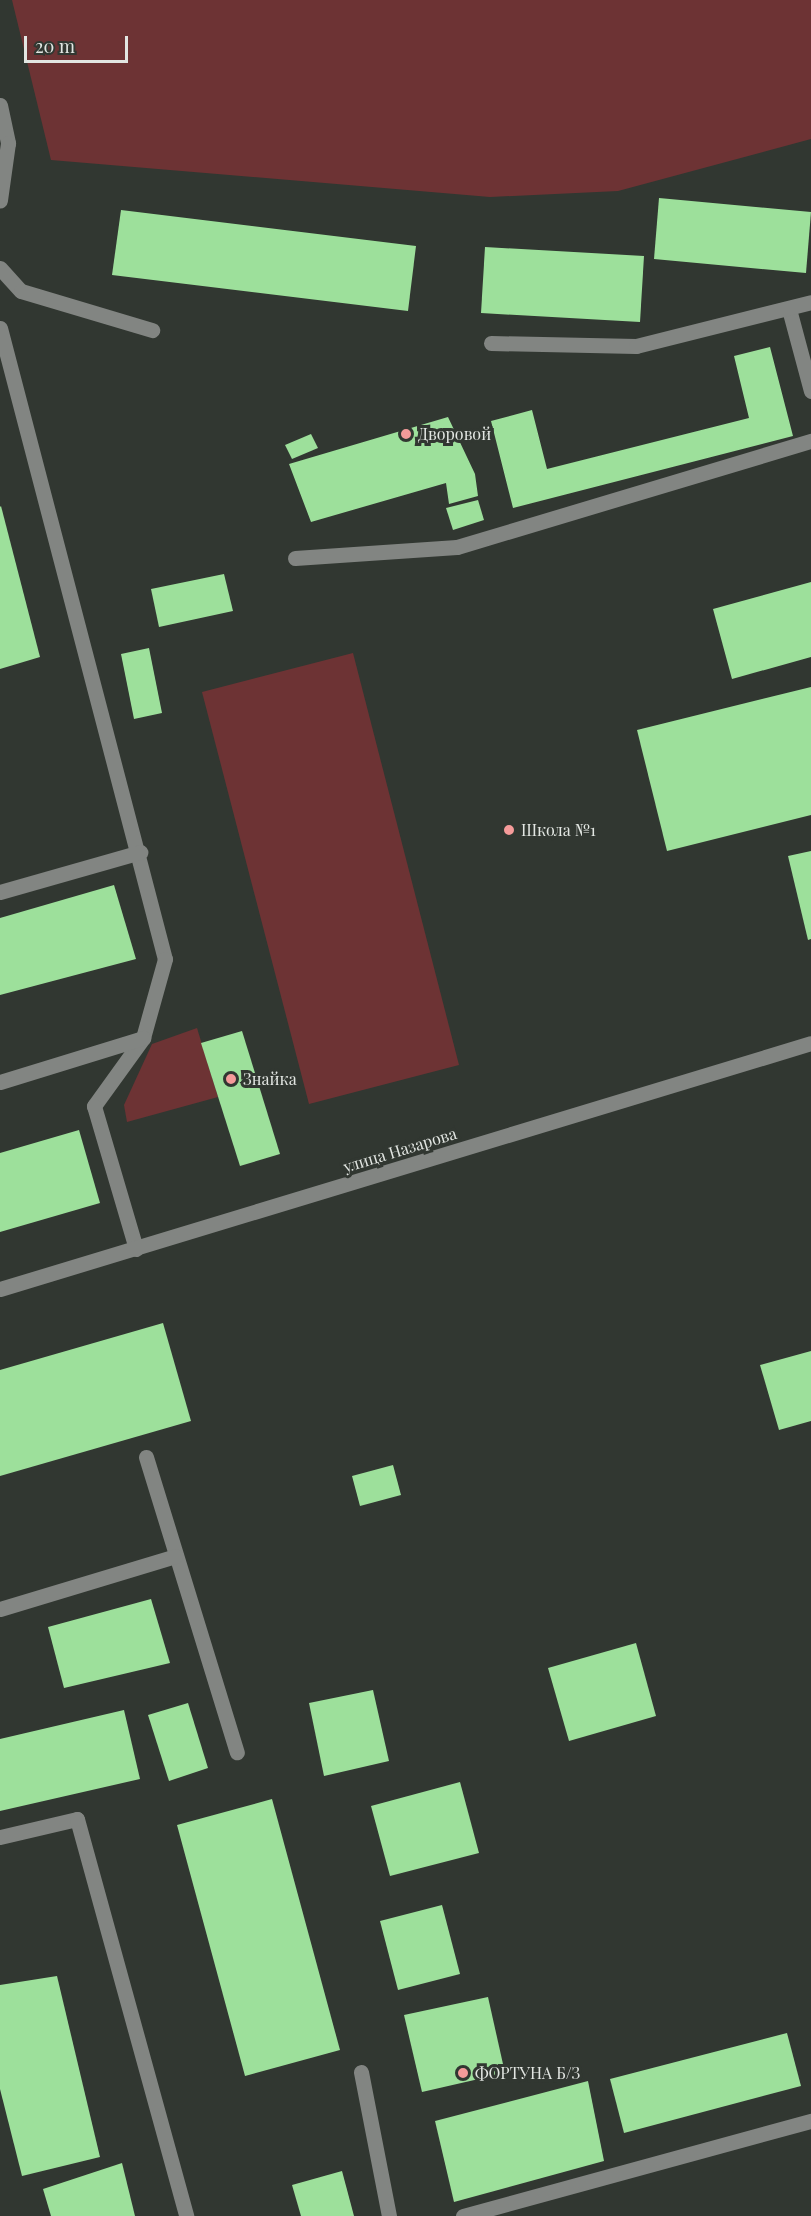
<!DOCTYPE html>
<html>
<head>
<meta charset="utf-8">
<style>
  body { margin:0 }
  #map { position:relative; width:811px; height:2216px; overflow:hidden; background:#313731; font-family:"Playfair Display",serif }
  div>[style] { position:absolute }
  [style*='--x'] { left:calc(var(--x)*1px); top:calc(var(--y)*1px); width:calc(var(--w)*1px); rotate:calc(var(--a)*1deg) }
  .green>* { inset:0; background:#6d3334 }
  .building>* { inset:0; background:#9de09b }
  .minor>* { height:15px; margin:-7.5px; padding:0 7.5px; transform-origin:7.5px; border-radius:7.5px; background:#828582 }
  .dots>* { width:16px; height:16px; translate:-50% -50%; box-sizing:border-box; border:3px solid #313731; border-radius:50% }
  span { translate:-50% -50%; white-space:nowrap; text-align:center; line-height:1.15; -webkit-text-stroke:6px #313731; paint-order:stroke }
  .poi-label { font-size:16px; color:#e2e6e2 }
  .left { translate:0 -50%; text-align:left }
  .street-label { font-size:16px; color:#e2e6e2 }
  .scale { position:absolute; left:24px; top:36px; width:104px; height:27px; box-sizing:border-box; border:3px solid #e2e6e2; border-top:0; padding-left:8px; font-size:18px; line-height:21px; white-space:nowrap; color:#e2e6e2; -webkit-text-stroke:4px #313731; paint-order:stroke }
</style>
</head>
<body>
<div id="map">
  <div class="green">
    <i style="clip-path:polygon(12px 0,811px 0,811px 139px,618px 191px,490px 197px,51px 160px)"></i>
    <i style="clip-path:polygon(353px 653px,459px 1065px,309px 1104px,202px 692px)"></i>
    <i style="clip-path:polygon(197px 1028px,218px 1097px,127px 1122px,124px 1105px,152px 1044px)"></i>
  </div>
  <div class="building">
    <i style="clip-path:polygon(659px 198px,811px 212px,806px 273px,654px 259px)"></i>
    <i style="clip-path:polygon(121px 210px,416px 246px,408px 311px,112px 275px)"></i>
    <i style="clip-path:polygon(485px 247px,644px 256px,640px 322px,481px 313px)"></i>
    <i style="clip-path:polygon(770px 347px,793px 436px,513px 508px,491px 421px,532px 410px,547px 469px,749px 418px,734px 356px)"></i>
    <i style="clip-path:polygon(448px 417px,475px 474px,478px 496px,449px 504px,446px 483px,311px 522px,289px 464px)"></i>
    <i style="clip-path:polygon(311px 434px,318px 448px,292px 459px,285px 445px)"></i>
    <i style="clip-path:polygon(478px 500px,484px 520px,453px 530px,446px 508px)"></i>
    <i style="clip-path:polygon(1px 506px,40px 657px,0 669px,0 507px)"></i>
    <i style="clip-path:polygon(224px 574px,233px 611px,159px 627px,151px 589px)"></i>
    <i style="clip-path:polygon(811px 582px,811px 657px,732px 679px,713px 609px)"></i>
    <i style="clip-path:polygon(149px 648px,162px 713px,134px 719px,121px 654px)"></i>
    <i style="clip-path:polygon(811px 687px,811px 815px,667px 851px,637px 730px)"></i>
    <i style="clip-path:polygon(811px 851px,811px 939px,808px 940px,788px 856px)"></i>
    <i style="clip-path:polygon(114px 885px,136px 959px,0 995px,0 918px)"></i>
    <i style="clip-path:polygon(242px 1031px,280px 1154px,240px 1166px,201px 1043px)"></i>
    <i style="clip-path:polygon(79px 1130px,100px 1203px,0 1232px,0 1153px)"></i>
    <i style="clip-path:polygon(163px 1323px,191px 1421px,0 1476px,0 1370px)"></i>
    <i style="clip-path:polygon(811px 1351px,811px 1421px,779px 1430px,760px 1365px)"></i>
    <i style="clip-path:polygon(393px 1465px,401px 1495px,360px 1506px,352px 1476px)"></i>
    <i style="clip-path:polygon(151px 1599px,170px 1663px,64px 1688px,48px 1627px)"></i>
    <i style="clip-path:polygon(636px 1643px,656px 1716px,569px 1741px,548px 1668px)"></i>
    <i style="clip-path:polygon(373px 1690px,389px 1761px,324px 1776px,309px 1703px)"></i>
    <i style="clip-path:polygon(188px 1703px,208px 1768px,169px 1781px,148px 1715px)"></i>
    <i style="clip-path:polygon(124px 1710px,140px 1779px,0 1811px,0 1739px)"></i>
    <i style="clip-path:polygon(460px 1782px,479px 1853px,390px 1876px,371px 1806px)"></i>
    <i style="clip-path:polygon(272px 1799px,340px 2050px,245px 2076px,177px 1825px)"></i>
    <i style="clip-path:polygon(442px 1905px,460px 1974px,398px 1990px,380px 1921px)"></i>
    <i style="clip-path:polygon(57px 1976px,100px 2157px,22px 2176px,0 2089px,0 1985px)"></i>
    <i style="clip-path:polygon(488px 1997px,505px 2073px,422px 2092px,404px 2015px)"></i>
    <i style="clip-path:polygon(787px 2033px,801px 2086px,624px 2133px,610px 2079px)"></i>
    <i style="clip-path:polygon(588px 2081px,604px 2161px,454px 2202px,435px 2121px)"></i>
    <i style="clip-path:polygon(122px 2163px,135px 2216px,51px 2216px,43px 2189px)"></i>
    <i style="clip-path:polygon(342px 2171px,354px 2216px,301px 2216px,292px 2185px)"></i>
  </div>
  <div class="minor">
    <i style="--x:0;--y:105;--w:39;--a:78"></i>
    <i style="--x:8;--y:143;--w:58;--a:98"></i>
    <i style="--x:0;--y:268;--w:31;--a:48"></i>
    <i style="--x:21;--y:291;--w:137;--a:16.6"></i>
    <i style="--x:789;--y:309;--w:85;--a:75"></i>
    <i style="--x:0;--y:328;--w:652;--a:75.35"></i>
    <i style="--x:165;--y:959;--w:82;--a:105.6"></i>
    <i style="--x:143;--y:1038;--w:84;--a:125.8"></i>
    <i style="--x:94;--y:1106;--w:149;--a:73.6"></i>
    <i style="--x:491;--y:343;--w:145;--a:1.2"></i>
    <i style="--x:636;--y:346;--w:180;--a:-14.1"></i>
    <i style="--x:295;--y:558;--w:162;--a:-3.9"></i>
    <i style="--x:457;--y:547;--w:370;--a:-16.7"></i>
    <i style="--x:0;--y:892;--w:146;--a:-15.9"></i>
    <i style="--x:0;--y:1082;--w:150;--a:-17.1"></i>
    <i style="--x:0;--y:1289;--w:847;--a:-16.87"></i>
    <i style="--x:146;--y:1457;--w:309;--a:72.9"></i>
    <i style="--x:0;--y:1609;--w:183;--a:-16.8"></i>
    <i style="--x:0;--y:1837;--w:79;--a:-13.2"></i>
    <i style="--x:77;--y:1819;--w:412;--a:74.6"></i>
    <i style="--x:361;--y:2072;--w:147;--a:79"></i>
    <i style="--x:463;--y:2216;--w:361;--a:-15.3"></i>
  </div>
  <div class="dots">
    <i style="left:406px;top:434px;background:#f59b9a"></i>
    <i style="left:509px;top:830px;background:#f59b9a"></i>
    <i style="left:231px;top:1079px;background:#f59b9a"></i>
    <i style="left:463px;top:2073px;background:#f59b9a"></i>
  </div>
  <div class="poi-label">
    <span class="left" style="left:418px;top:434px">Дворовой</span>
    <span class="left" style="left:521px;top:830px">Школа №1</span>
    <span class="left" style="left:243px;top:1079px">Знайка</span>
    <span class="left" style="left:475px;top:2073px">ФОРТУНА Б/З</span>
  </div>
  <div class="street-label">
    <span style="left:400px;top:1150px;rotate:-17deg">улица Назарова</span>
  </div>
  <div class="scale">20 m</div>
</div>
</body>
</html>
